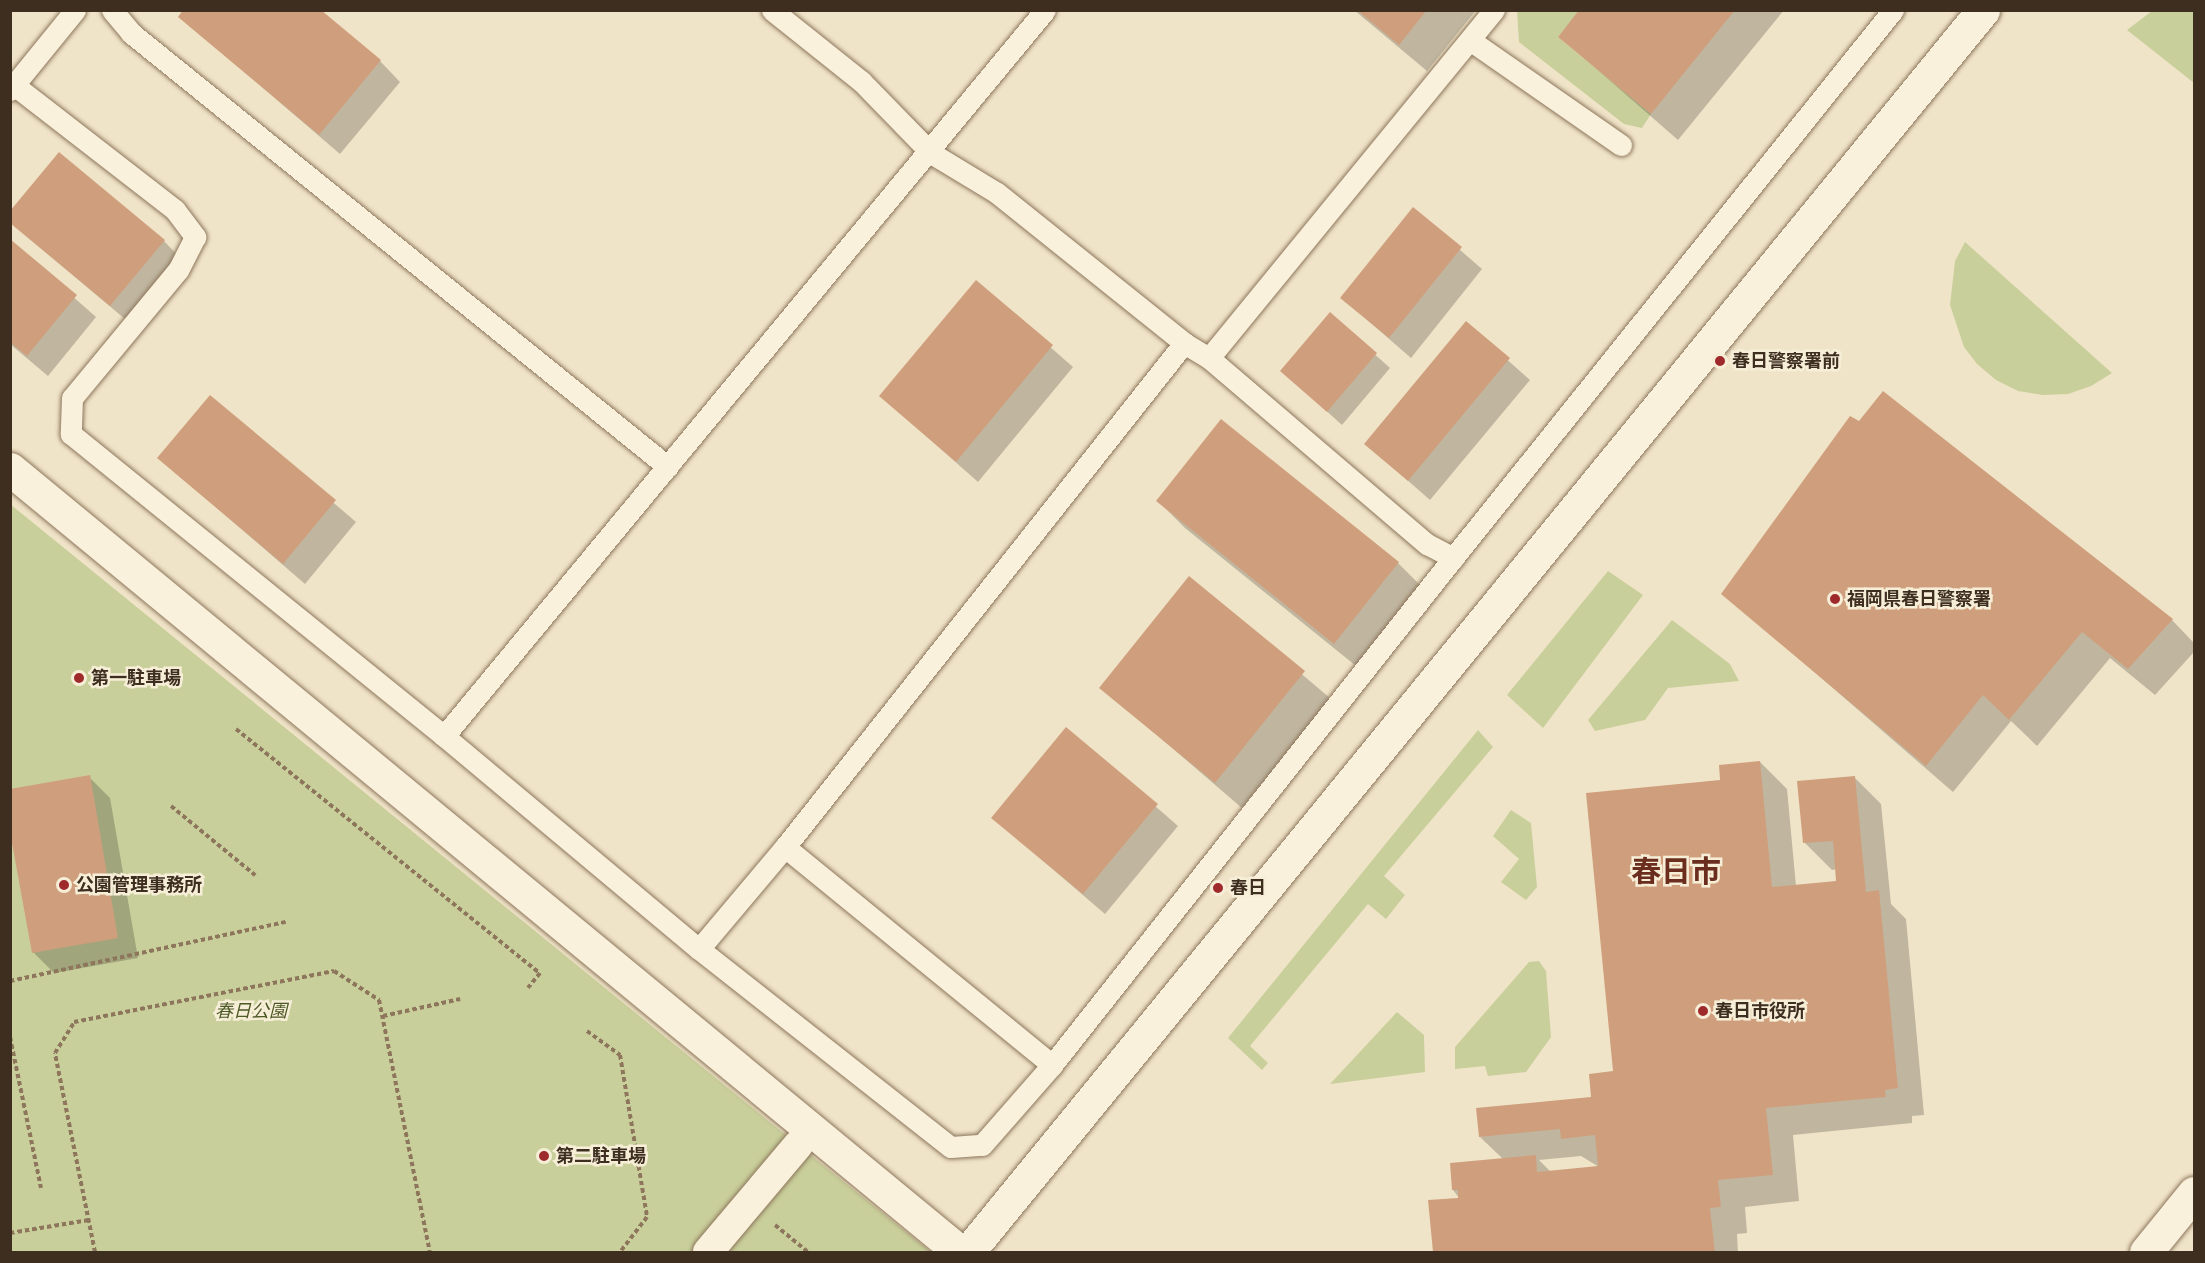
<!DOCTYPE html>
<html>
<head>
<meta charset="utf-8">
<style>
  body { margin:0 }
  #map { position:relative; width:2205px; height:1263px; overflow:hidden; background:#f0e4c8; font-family:"Roboto Serif","Noto Sans JP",serif }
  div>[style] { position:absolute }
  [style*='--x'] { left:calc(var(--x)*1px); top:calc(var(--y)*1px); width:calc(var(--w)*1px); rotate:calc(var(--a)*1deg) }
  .green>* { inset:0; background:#c9cf9b }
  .shadow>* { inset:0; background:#0003 }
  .building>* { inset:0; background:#cf9f7d }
  .path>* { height:4px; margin-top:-2px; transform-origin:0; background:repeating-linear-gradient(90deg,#8d765c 0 4.5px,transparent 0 7.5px) }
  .roads { filter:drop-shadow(0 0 2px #8d765c) drop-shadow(0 0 2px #8d765c) }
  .service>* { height:21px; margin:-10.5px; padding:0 10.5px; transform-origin:10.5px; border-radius:10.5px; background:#faf1dc }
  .pedestrian>* { height:30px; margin:-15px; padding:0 15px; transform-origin:15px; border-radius:15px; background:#faf1dc }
  .tertiary>* { height:33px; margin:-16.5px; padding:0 16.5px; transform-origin:16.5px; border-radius:16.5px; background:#faf1dc }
  .dots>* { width:16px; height:16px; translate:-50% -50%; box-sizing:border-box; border:3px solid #f7eed8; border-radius:50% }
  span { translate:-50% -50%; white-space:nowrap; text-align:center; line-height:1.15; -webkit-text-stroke:5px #f7eed8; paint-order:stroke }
  .poi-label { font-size:18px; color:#3d2e20; font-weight:700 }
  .left { translate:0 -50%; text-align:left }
  .park-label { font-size:18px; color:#4d5a26; font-style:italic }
  .town-label { font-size:30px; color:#6b2e1e; font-weight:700 }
  .frame { position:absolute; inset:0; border:12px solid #3d2e20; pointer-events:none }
</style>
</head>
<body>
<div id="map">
  <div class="green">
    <i style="clip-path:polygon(1517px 11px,1579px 11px,1558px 37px,1651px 114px,1642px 128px,1624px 124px,1519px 42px)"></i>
    <i style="clip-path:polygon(2152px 11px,2194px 11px,2194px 83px,2127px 30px)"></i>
    <i style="clip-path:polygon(1965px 242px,2112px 373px,2091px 386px,2068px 394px,2043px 395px,2018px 391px,1996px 380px,1977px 364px,1964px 347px,1950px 305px,1955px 261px)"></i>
    <i style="clip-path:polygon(10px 504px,798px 1145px,931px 1252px,11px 1252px)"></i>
    <i style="clip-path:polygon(1608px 571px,1643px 595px,1543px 728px,1507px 695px)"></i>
    <i style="clip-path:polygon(1672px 620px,1730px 664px,1739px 681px,1668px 688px,1645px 720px,1595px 731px,1588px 720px)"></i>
    <i style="clip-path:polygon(1478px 730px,1493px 747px,1384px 876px,1405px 895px,1386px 919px,1368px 904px,1250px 1046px,1268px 1063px,1262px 1070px,1228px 1038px)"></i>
    <i style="clip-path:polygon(1511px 810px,1531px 823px,1537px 887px,1526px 900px,1501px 882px,1519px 859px,1493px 836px)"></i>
    <i style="clip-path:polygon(1539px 961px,1546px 971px,1551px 1037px,1526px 1072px,1488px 1076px,1485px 1066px,1455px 1069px,1455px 1047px,1529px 962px)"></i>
    <i style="clip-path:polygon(1397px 1012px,1424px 1035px,1425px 1072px,1330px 1084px)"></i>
  </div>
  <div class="shadow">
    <i style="clip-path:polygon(1354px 10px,1476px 10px,1427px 71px)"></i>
    <i style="clip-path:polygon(1581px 10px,1784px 10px,1678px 140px,1560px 37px)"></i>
    <i style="clip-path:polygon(180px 17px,380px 61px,400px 82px,340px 154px)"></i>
    <i style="clip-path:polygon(1413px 209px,1482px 269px,1411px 358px,1342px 298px)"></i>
    <i style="clip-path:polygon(10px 222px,164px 241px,184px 262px,132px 325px)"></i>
    <i style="clip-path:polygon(10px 241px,96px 317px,48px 376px,10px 344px)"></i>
    <i style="clip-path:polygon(976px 282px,1073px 367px,978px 482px,881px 396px)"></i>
    <i style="clip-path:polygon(1330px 314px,1390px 368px,1342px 425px,1282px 371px)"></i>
    <i style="clip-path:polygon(1466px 323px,1530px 380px,1430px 500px,1366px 444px)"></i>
    <i style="clip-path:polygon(1883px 393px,2172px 620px,2194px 643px,2194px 652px,2155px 695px,2110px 658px,2037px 746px,2011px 721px,1953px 792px,1723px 593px)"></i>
    <i style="clip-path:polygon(210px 397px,356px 522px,305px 584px,159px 458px)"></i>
    <i style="clip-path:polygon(1158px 501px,1398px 563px,1425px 590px,1361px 670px,1185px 528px)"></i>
    <i style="clip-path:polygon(1189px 578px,1331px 699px,1242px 808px,1101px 687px)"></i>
    <i style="clip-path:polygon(1067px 729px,1178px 826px,1105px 914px,993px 818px)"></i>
    <i style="clip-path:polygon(evenodd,1760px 762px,1787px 789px,1796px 886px,1838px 882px,1837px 869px,1832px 870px,1805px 843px,1854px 777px,1881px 804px,1891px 904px,1906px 919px,1924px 1115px,1912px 1116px,1912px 1123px,1793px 1135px,1799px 1201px,1745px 1207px,1747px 1233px,1737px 1234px,1738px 1252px,1435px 1252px,1430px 1202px,1460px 1199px,1453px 1190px,1503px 1159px,1480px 1137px,1593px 1099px,1615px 1072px,1722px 781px,1760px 762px,1581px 1156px,1599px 1167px,1551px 1172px,1539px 1160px,1581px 1156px)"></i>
    <i style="clip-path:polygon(89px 777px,110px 798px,138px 958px,54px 973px,33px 952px)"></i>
  </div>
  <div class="building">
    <i style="clip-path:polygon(183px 10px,321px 10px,381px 60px,319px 135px,178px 17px)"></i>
    <i style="clip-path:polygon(1357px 10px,1427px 10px,1399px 45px)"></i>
    <i style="clip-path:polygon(1579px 10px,1735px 10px,1651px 114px,1558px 37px)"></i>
    <i style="clip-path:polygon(59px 152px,165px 240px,110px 306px,10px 223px,10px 211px)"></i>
    <i style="clip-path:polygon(1413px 207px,1462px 247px,1389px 338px,1340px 298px)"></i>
    <i style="clip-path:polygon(10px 239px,77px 295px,27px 356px,10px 342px)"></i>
    <i style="clip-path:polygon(976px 280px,1053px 345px,956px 462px,879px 396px)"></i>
    <i style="clip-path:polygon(1330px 312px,1377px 353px,1327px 412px,1280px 371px)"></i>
    <i style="clip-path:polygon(1466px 321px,1510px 358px,1408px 481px,1364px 444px)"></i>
    <i style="clip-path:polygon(1883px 391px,2173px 619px,2128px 669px,2082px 632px,2009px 720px,1983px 695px,1926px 766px,1721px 594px,1850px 416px,1859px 421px)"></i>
    <i style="clip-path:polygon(210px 395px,336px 500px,283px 564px,157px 458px)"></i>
    <i style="clip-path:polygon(1221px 419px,1399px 562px,1334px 644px,1156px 501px)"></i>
    <i style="clip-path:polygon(1189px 576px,1305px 671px,1215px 783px,1099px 688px)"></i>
    <i style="clip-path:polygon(1066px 727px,1158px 804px,1083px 894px,991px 818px)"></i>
    <i style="clip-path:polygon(1760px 761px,1772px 887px,1836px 881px,1833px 841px,1803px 843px,1797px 781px,1855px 776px,1866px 892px,1879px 890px,1898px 1088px,1885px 1090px,1886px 1097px,1766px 1108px,1773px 1175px,1718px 1180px,1721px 1207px,1710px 1208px,1715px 1252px,1433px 1252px,1428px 1200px,1458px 1198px,1458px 1190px,1452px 1190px,1450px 1163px,1536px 1155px,1537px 1172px,1598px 1166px,1595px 1135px,1561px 1139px,1560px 1129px,1479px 1137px,1476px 1108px,1591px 1097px,1589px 1074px,1613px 1071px,1586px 793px,1720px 780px,1719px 765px)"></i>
    <i style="clip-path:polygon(90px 775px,118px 938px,32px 953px,10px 832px,10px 789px)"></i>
  </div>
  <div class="path">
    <i style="--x:236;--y:729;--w:390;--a:38.8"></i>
    <i style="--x:540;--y:973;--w:19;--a:129"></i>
    <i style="--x:171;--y:806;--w:109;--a:39.4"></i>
    <i style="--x:10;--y:981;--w:282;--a:-12.1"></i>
    <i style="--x:383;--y:1016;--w:79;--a:-12.4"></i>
    <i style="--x:587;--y:1031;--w:41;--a:36"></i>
    <i style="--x:620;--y:1055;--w:164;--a:80.5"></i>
    <i style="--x:647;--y:1217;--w:44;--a:127.6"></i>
    <i style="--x:10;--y:1037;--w:154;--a:78.4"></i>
    <i style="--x:775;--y:1225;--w:43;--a:39.3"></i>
    <i style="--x:10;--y:1233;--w:80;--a:-9.3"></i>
    <i style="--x:95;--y:1252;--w:203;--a:-101.4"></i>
    <i style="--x:55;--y:1053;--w:36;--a:-58"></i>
    <i style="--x:74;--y:1022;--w:265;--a:-11.1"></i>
    <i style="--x:334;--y:971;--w:54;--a:32.8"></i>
    <i style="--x:379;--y:1000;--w:257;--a:78.6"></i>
  </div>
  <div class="roads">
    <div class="service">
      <i style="--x:112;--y:10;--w:30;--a:50"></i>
      <i style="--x:131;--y:33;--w:690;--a:38.94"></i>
      <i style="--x:772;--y:10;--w:114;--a:38.6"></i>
      <i style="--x:861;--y:81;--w:100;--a:45.8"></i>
      <i style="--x:931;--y:153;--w:77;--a:31.2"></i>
      <i style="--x:997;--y:193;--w:240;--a:38.7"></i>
      <i style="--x:1184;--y:343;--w:29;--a:31"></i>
      <i style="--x:1209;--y:358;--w:287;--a:40.5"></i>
      <i style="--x:1427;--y:544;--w:30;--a:28"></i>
      <i style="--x:1470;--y:40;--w:184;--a:34.8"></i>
      <i style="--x:14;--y:85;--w:204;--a:37.8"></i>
      <i style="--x:175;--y:210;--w:34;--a:53"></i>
      <i style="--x:195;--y:237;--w:37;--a:117"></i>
      <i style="--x:178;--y:270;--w:166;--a:129.6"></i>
      <i style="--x:72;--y:398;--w:36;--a:92"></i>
      <i style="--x:71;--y:434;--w:480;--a:39"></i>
      <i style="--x:444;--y:736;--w:332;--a:39.9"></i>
      <i style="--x:699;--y:949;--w:320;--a:38.2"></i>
      <i style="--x:951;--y:1147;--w:31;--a:-4"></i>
      <i style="--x:982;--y:1145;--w:106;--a:-48.8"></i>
      <i style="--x:1052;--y:1065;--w:646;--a:-51.66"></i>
      <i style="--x:1453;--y:558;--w:703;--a:-51.24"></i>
      <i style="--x:10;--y:90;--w:103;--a:-50.9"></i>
      <i style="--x:1209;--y:358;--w:450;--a:-50.7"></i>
      <i style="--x:444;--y:736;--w:942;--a:-50.38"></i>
      <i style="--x:785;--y:847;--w:345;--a:39.2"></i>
      <i style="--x:699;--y:949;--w:133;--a:-49.9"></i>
      <i style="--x:785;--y:847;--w:643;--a:-51.63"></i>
    </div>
    <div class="pedestrian">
      <i style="--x:708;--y:1252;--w:140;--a:-49.9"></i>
    </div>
    <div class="tertiary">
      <i style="--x:10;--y:469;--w:1231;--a:39.5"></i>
      <i style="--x:968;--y:1252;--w:1604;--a:-50.74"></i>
      <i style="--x:2146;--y:1252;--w:76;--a:-50.9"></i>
    </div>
  </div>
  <div class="dots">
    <i style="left:1720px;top:361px;background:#9e2a2b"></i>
    <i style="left:1835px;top:599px;background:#9e2a2b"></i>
    <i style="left:79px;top:678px;background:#9e2a2b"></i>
    <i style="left:64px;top:885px;background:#9e2a2b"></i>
    <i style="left:1218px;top:888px;background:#9e2a2b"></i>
    <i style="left:1703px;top:1011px;background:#9e2a2b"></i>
    <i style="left:544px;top:1156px;background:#9e2a2b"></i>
  </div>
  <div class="poi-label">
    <span class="left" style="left:1732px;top:361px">春日警察署前</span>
    <span class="left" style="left:1847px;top:599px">福岡県春日警察署</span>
    <span class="left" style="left:91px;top:678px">第一駐車場</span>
    <span class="left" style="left:76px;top:885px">公園管理事務所</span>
    <span class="left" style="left:1230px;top:888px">春日</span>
    <span class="left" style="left:1715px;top:1011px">春日市役所</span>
    <span class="left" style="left:556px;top:1156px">第二駐車場</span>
  </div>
  <div class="park-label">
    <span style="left:251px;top:1011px">春日公園</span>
  </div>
  <div class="town-label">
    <span style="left:1676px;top:872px">春日市</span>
  </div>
  <div class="frame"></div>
</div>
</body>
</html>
